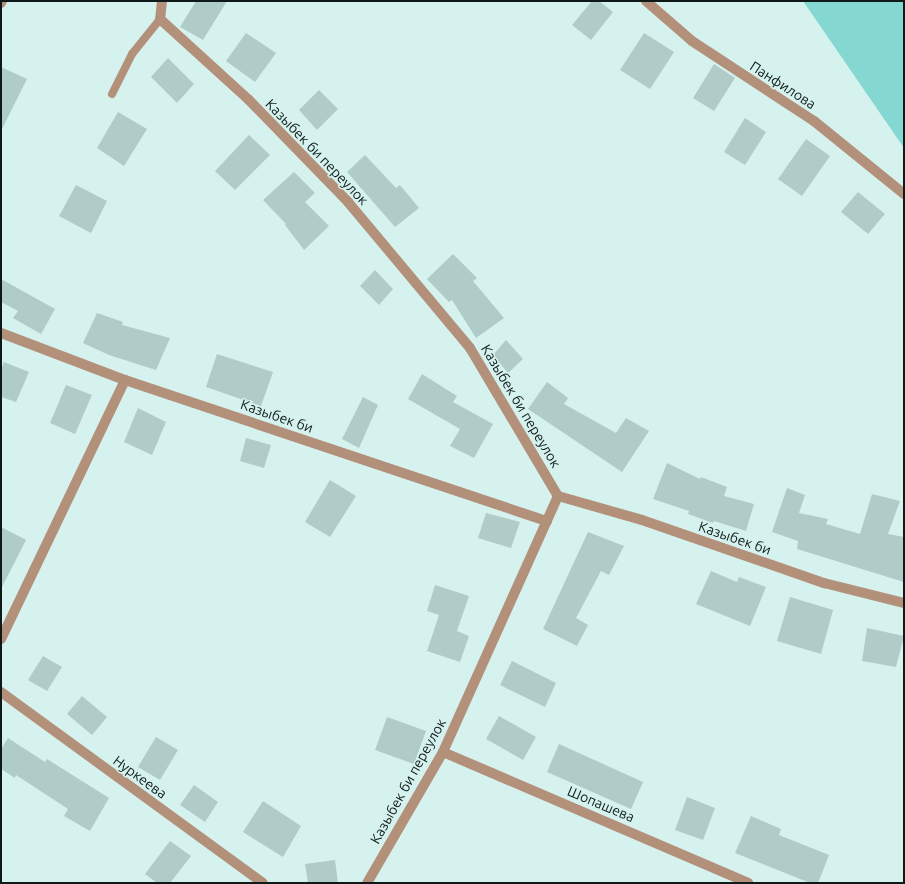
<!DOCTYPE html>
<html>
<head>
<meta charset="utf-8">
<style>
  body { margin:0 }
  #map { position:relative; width:905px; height:884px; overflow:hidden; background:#d5f2ef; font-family:Ubuntu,sans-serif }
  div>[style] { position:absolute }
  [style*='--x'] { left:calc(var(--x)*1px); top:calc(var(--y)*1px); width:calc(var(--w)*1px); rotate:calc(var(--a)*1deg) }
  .green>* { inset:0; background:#85d8d1 }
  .building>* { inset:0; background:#b0ccc9 }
  .service>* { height:8px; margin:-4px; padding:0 4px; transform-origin:4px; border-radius:4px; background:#b39079 }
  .minor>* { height:10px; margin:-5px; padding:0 5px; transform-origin:5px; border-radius:5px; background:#b39079 }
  span { translate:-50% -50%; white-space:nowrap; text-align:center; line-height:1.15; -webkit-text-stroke:3px #d5f2ef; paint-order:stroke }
  .street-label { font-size:14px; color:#0f1918 }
  .frame { position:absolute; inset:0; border:2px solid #0f1918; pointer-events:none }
</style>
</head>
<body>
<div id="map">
  <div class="green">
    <i style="clip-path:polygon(803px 1px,904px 1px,904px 148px)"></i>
  </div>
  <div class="building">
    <i style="clip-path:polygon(196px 1px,227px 1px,203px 40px,180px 27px)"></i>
    <i style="clip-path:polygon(592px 1px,599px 1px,613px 12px,591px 40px,572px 25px)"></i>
    <i style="clip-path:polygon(246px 33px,276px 53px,255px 82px,226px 61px)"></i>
    <i style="clip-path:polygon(644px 33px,674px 52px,650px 89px,620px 70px)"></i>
    <i style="clip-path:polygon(168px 58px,194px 84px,177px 103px,151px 77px)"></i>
    <i style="clip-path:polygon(714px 64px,735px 78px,714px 111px,693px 98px)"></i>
    <i style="clip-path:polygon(1px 67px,27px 79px,1px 131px)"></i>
    <i style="clip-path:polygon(319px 90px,338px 109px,317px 130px,299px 110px)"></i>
    <i style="clip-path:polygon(118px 112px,147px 129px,124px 166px,97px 148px)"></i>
    <i style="clip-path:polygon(745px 118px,766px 132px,745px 165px,724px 152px)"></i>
    <i style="clip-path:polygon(249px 135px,270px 155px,235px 190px,215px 171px)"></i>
    <i style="clip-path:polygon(806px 139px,830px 156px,802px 196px,778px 179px)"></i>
    <i style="clip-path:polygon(365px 155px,396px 188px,400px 185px,419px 208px,395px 227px,347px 172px)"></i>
    <i style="clip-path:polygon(294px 172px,315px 193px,305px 202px,329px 226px,304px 250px,285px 225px,286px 224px,263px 200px)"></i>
    <i style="clip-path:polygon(76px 185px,107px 201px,91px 233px,59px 216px)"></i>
    <i style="clip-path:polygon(858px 192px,885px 214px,868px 234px,841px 212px)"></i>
    <i style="clip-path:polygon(453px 254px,477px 278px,473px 281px,504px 318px,476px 338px,452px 300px,449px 302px,427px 279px)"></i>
    <i style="clip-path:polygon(375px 270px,393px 289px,379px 305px,360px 286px)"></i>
    <i style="clip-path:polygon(1px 279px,55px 309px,41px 334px,13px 318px,18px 311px,1px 302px)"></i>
    <i style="clip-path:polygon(97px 313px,123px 322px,122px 325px,170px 338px,156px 370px,109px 355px,83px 343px)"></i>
    <i style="clip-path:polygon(506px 340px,523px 359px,508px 373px,493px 355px)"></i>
    <i style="clip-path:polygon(217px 354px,273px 372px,261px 406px,206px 387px)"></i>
    <i style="clip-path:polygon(4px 362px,29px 372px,16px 402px,1px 397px,1px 369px)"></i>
    <i style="clip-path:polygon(422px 374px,457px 396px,453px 402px,493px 424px,474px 458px,450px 446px,460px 429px,408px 399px)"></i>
    <i style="clip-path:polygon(547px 382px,568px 398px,564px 404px,616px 433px,626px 418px,649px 431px,622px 472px,528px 409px)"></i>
    <i style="clip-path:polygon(66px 385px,92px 395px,75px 434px,50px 423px)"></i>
    <i style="clip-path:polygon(363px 397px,378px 405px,359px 448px,342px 439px)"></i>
    <i style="clip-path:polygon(138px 408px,166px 422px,152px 455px,124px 442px)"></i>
    <i style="clip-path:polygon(246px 438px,271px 445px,264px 468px,240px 461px)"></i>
    <i style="clip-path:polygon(667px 463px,700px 479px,701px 477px,727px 487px,724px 496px,754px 504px,746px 531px,714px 521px,713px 523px,688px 514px,689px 511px,653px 499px)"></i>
    <i style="clip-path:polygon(330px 480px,356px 496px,330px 537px,305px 522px)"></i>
    <i style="clip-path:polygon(787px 488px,805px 495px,799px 513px,828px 519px,826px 524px,860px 534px,872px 494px,900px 501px,888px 534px,904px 537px,904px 582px,797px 549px,798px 541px,772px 532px)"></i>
    <i style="clip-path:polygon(486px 513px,520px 522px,511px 548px,478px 538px)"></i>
    <i style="clip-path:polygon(1px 527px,26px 540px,1px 589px)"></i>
    <i style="clip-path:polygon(588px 532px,624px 546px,609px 575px,601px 571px,576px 618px,588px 625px,577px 646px,543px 629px)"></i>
    <i style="clip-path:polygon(711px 571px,737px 582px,739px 577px,766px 587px,750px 626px,696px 604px)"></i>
    <i style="clip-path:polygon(435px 585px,469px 596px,457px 631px,469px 636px,460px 662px,427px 651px,439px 615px,427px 611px)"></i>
    <i style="clip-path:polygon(790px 597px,833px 610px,821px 654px,777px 641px)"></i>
    <i style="clip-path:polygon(867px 628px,904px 636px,896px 667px,862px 661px)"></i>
    <i style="clip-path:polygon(43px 656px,62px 667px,47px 691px,28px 680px)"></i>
    <i style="clip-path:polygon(512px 661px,556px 683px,545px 707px,500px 685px)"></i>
    <i style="clip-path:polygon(82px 696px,107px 717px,92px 735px,67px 714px)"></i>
    <i style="clip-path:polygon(499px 716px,536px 737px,523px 760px,486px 739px)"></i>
    <i style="clip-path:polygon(387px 717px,426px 731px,414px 764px,375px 750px)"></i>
    <i style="clip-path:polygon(156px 737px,178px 750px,160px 780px,138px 767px)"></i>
    <i style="clip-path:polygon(8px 738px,45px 762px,47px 759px,109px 798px,90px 831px,64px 816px,68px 809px,16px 775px,15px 778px,1px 769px,1px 749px)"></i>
    <i style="clip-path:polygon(559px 744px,643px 782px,631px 809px,547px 772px)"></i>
    <i style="clip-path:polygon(194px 785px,218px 802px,205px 822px,180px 805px)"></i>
    <i style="clip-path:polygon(687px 797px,715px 808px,703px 840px,675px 830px)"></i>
    <i style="clip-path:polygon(263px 801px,301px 826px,283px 857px,243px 832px)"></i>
    <i style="clip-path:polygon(751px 816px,781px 829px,779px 835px,829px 855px,818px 883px,810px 883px,735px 853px)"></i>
    <i style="clip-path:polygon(170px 841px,191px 856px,170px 883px,157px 883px,145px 874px)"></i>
    <i style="clip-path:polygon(335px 860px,338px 883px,308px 883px,305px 864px)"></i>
  </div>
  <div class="service">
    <i style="--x:112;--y:94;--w:45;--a:-63.4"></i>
    <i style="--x:132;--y:54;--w:45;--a:-51.3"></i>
  </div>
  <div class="minor">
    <i style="--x:162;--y:1;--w:18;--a:96"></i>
    <i style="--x:160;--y:19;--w:119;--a:42.3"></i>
    <i style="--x:248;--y:99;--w:144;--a:45.8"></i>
    <i style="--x:348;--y:202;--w:190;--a:50.1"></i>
    <i style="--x:470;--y:348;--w:172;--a:59.3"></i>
    <i style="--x:558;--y:496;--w:281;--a:114.2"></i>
    <i style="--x:443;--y:752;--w:151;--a:120.1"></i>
    <i style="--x:646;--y:1;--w:61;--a:41"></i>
    <i style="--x:692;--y:41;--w:146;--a:33.3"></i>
    <i style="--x:814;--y:121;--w:116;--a:39"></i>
    <i style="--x:1;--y:3;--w:2;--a:-63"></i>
    <i style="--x:1;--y:333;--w:133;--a:20.8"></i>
    <i style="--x:125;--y:380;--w:445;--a:18.5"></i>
    <i style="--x:558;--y:496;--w:87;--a:15.9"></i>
    <i style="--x:642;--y:520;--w:193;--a:19.1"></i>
    <i style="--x:824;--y:583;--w:82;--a:14"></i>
    <i style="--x:1;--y:639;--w:287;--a:-64.4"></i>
    <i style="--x:1;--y:692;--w:324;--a:36.1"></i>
    <i style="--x:443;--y:752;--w:332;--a:23.2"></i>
  </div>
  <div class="street-label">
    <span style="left:783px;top:85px;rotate:33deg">Панфилова</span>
    <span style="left:317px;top:152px;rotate:46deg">Казыбек би переулок</span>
    <span style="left:521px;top:406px;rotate:59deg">Казыбек би переулок</span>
    <span style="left:277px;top:416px;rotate:19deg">Казыбек би</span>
    <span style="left:735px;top:538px;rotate:19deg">Казыбек би</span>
    <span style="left:140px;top:777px;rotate:36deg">Нуркеева</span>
    <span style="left:408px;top:781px;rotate:-61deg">Казыбек би переулок</span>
    <span style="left:601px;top:804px;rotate:23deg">Шопашева</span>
  </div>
  <div class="frame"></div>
</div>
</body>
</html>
